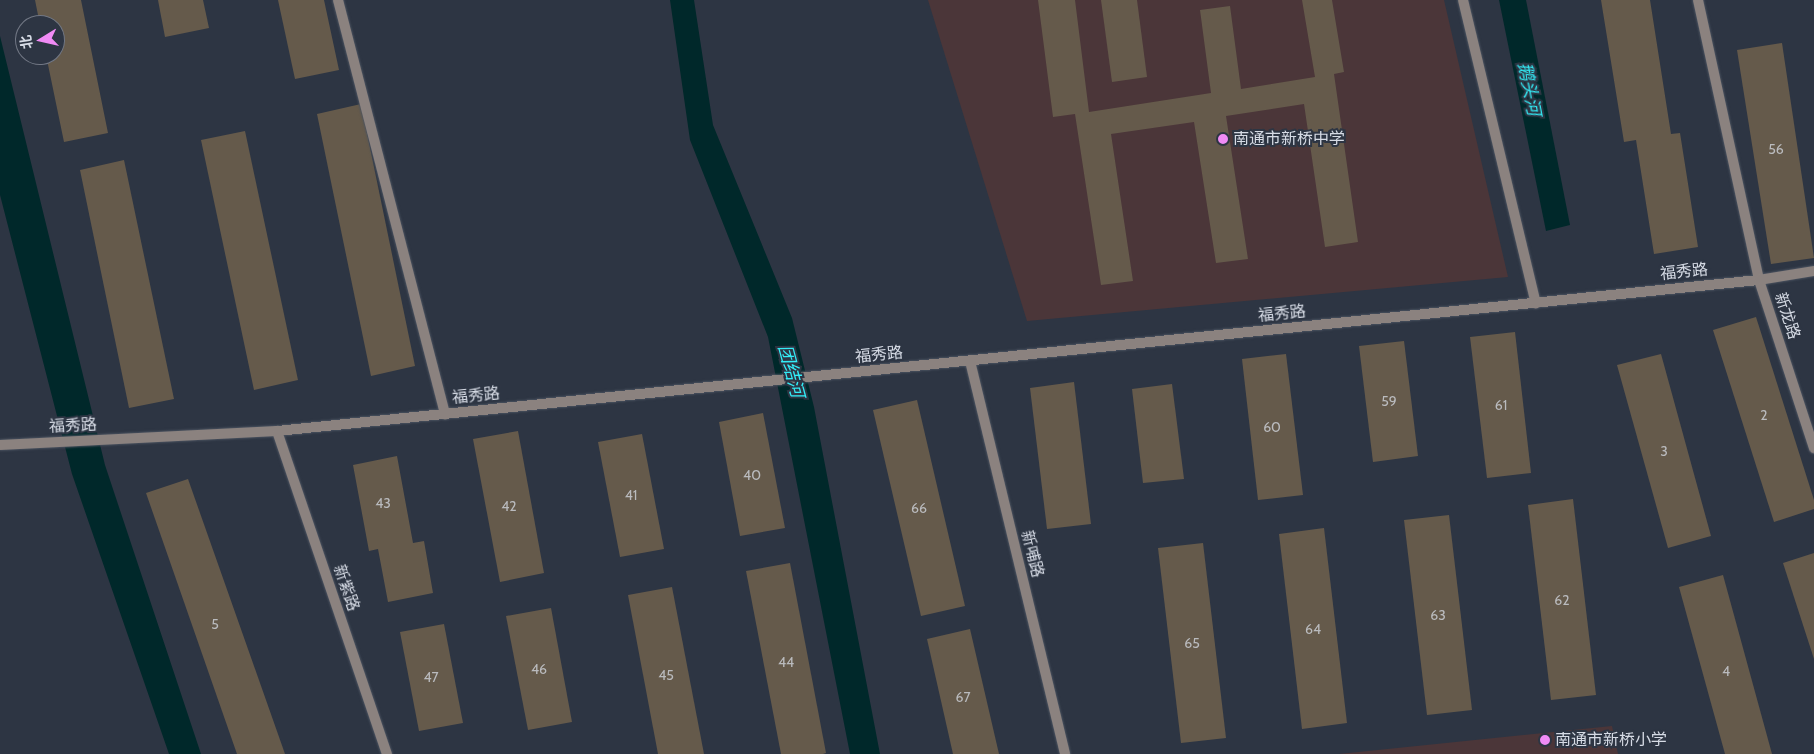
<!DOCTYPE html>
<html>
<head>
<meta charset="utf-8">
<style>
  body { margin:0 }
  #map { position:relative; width:1814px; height:754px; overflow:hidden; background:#2d3543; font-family:Cabin,"Noto Sans SC",sans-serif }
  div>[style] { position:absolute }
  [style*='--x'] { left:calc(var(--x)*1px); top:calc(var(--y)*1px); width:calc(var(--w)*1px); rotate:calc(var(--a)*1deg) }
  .education>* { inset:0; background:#4b3639 }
  .water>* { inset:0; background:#00282a }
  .building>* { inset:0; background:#655a4b }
  .roads { filter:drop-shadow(0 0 1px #4b5360) drop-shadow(0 0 1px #4b5360) }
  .minor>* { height:10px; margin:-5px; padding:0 5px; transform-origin:5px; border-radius:5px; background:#8b827f }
  .dots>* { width:14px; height:14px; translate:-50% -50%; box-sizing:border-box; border:2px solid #2d3543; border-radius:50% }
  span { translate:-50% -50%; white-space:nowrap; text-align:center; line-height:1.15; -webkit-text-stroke:4px #2d3543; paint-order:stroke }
  .number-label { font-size:14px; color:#babbbe }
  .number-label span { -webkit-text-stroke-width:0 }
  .poi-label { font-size:16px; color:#d6dbe5 }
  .left { translate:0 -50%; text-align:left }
  .street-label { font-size:16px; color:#d6dbe5 }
  .water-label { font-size:18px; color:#33ecf6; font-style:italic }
  .north { position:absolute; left:15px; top:15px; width:50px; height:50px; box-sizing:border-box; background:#2d3543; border:1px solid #717784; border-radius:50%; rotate:261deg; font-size:14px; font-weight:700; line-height:20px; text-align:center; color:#d6dbe5 }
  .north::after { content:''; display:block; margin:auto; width:18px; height:22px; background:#f08bf5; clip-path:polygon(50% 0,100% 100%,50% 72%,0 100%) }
</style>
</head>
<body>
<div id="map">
  <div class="education">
    <i style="clip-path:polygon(928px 0,1444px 0,1508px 277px,1027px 321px)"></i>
    <i style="clip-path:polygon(1612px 726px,1618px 754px,1339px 754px)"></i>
  </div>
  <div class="water">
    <i style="clip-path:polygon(670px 0,694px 0,713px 125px,792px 318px,814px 407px,880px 754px,850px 754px,768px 337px,690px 140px)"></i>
    <i style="clip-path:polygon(1499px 0,1526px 0,1570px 225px,1546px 231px)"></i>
    <i style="clip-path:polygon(0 36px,105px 465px,201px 754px,169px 754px,72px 474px,0 195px)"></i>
  </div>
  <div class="building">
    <i style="clip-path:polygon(35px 0,81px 0,108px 133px,64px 142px,46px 55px,55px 55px,55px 25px,40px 25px)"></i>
    <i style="clip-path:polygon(158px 0,203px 0,209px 28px,165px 37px)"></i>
    <i style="clip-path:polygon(278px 0,324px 0,339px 70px,295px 79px)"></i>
    <i style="clip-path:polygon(1038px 0,1075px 0,1089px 112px,1211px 93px,1200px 10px,1230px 6px,1241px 89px,1315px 77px,1302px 0,1332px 0,1344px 72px,1334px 74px,1358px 242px,1325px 247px,1304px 104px,1226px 116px,1248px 259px,1216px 263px,1194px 122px,1111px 134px,1133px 281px,1101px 285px,1075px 114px,1053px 117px)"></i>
    <i style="clip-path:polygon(1101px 0,1137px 0,1147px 77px,1112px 82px)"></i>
    <i style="clip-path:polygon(1601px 0,1650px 0,1671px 134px,1680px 133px,1698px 247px,1654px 254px,1636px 140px,1624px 142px)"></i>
    <i style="clip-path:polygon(1782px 43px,1814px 258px,1771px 264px,1737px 50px)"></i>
    <i style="clip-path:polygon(361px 104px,415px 366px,371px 376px,317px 114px)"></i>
    <i style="clip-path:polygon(245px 131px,298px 380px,254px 390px,201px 140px)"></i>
    <i style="clip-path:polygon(124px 160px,174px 399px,129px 408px,80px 170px)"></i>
    <i style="clip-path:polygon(1756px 317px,1814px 500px,1814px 509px,1774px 522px,1713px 330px)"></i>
    <i style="clip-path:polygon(1515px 332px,1531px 473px,1487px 478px,1470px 337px)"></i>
    <i style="clip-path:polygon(1404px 341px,1418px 456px,1373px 462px,1359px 346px)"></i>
    <i style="clip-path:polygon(1286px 354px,1303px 495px,1258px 500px,1242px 359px)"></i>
    <i style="clip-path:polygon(1661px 354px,1711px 536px,1668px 548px,1617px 365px)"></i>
    <i style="clip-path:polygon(1074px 382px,1091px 524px,1047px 529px,1030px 388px)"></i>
    <i style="clip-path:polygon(1172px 384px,1184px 479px,1143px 483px,1132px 389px)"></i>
    <i style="clip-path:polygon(917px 400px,965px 606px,921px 616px,873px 410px)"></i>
    <i style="clip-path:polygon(763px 413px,785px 528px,740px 536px,719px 422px)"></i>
    <i style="clip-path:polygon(518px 431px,544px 573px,500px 582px,473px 439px)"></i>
    <i style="clip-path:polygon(642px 434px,664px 549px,620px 557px,598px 442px)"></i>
    <i style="clip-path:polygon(397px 456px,413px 543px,424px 541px,433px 593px,388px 602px,378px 549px,369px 551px,353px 465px)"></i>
    <i style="clip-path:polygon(188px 479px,285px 754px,237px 754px,146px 493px)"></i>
    <i style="clip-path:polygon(1573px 499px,1596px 695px,1551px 700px,1528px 505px)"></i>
    <i style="clip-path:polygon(1449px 515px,1472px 710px,1427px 715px,1404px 520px)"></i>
    <i style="clip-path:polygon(1324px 528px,1347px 723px,1302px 729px,1279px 534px)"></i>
    <i style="clip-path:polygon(1203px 543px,1226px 738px,1181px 743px,1158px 548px)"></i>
    <i style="clip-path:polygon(1814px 553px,1814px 659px,1783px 563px)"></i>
    <i style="clip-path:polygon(790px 563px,826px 753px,823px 754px,781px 754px,746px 571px)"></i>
    <i style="clip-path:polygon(1723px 575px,1772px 754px,1725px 754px,1679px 587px)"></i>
    <i style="clip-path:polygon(672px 587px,704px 754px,658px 754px,628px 595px)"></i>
    <i style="clip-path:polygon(551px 608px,572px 722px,528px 730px,506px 616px)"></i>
    <i style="clip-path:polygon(444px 624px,463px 723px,419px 731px,400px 632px)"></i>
    <i style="clip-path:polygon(970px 629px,999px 754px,953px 754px,927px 639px)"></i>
  </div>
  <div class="roads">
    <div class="minor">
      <i style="--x:338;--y:0;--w:428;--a:75.5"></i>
      <i style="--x:1463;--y:0;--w:312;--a:76.5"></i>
      <i style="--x:1698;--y:0;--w:287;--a:77.7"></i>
      <i style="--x:1759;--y:280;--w:177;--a:71.9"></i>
      <i style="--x:970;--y:361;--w:404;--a:76.4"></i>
      <i style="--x:277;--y:431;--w:341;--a:71.2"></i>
      <i style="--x:0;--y:445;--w:277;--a:-2.9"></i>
      <i style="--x:277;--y:431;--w:1490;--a:-5.82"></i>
      <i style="--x:1759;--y:280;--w:56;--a:-9.3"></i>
    </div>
  </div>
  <div class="dots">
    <i style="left:1223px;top:139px;background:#f08bf5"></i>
    <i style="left:1545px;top:740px;background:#f08bf5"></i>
  </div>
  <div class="number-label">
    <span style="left:1776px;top:149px">56</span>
    <span style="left:1389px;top:401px">59</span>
    <span style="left:1501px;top:405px">61</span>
    <span style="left:1764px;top:415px">2</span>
    <span style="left:1272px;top:427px">60</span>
    <span style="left:1664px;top:451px">3</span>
    <span style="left:752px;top:475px">40</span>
    <span style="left:631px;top:495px">41</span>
    <span style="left:383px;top:503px">43</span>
    <span style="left:509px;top:506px">42</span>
    <span style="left:919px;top:508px">66</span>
    <span style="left:1562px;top:600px">62</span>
    <span style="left:1438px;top:615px">63</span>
    <span style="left:215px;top:624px">5</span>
    <span style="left:1313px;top:629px">64</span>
    <span style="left:1192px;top:643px">65</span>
    <span style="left:786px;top:662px">44</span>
    <span style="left:539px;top:669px">46</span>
    <span style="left:1726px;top:671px">4</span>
    <span style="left:666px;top:675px">45</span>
    <span style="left:431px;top:677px">47</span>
    <span style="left:963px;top:697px">67</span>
  </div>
  <div class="poi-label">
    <span class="left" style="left:1233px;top:139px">南通市新桥中学</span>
    <span class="left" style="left:1555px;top:740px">南通市新桥小学</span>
  </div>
  <div class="street-label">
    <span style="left:1684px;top:272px;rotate:-6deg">福秀路</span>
    <span style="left:1282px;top:314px;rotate:-6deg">福秀路</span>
    <span style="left:1787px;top:316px;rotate:72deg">新龙路</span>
    <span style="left:879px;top:355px;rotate:-6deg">福秀路</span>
    <span style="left:476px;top:396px;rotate:-6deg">福秀路</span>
    <span style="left:73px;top:426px;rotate:-3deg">福秀路</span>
    <span style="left:1032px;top:554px;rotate:76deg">新哺路</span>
    <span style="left:346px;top:588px;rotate:71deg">新紫路</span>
  </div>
  <div class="water-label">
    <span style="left:1529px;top:89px;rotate:79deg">鹅头河</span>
    <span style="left:791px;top:371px;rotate:75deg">团结河</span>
  </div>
  <div class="north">北</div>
</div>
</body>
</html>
